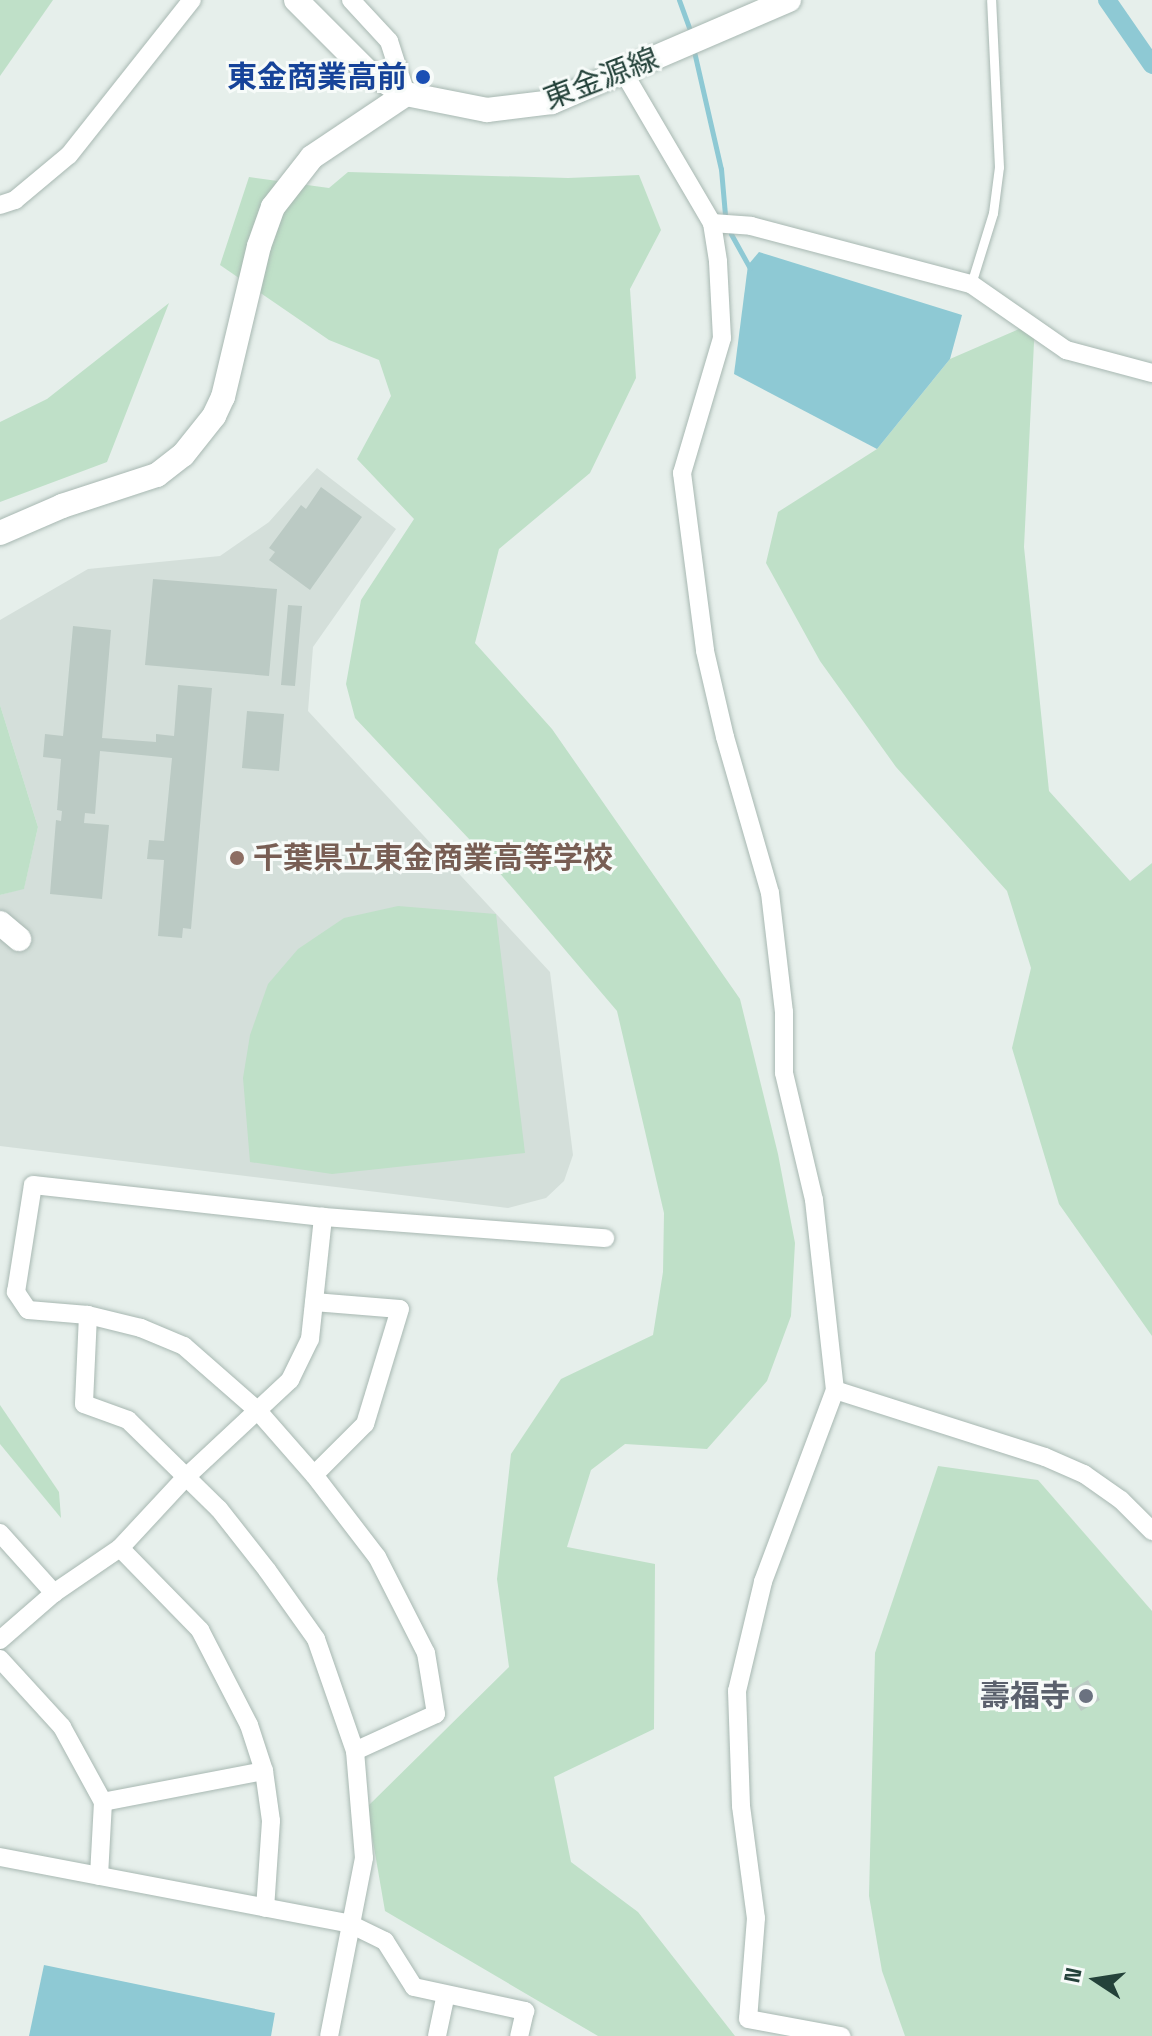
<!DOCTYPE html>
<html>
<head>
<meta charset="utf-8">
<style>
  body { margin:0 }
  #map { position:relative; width:1152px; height:2036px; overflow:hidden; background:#e6efeb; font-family:"Space Grotesk","Noto Sans JP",sans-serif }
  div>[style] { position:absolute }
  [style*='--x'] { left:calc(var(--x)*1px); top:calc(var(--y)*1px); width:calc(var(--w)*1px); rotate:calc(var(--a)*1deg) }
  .built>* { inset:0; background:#d4dfda }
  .green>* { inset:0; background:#bfe0c8 }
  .water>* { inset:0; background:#8ec9d4 }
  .stream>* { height:5px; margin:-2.5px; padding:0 2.5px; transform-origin:2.5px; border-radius:2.5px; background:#8ec9d4 }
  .canal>* { height:18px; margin:-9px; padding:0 9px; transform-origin:9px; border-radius:9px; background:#8ec9d4 }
  .building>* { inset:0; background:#bbcac4 }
  .roads { filter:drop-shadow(0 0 2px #a8b8b2) drop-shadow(0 0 2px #a8b8b2) }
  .lane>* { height:9px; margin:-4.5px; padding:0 4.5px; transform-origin:4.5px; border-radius:4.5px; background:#fff }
  .street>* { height:18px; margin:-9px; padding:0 9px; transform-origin:9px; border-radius:9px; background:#fff }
  .secondary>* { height:24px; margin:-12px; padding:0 12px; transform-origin:12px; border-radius:12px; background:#fff }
  .dots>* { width:22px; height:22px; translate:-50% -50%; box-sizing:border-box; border:4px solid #f7fbf9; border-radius:50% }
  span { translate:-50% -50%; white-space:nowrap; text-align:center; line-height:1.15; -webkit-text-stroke:6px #f7fbf9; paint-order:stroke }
  .transit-label { font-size:30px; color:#164399; font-weight:700 }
  .right { translate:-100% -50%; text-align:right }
  .street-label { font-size:30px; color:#24423a }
  .education-label { font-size:30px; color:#785e54; font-weight:700 }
  .left { translate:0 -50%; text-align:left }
  .worship-label { font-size:30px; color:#5b616d; font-weight:700 }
  .north { position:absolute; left:1056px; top:1940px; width:80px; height:80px; -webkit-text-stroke:6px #f7fbf9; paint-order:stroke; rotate:282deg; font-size:22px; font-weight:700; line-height:32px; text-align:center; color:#24423a }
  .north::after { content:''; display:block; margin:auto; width:28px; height:36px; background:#24423a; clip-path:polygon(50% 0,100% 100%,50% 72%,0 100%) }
</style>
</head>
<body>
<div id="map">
  <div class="built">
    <i style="clip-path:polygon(317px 468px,396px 529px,313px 647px,308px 711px,550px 972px,573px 1155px,564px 1181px,546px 1198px,508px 1208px,0 1146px,0 895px,24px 888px,38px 827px,0 705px,0 620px,88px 569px,220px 556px,269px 522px)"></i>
  </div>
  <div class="green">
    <i style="clip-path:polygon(0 0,53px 0,0 76px)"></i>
    <i style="clip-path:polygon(348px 172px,568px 178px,639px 175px,661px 230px,630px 289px,636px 378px,590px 473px,499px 549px,475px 643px,552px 729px,740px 999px,778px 1154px,795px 1243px,791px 1316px,767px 1381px,707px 1449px,625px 1444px,591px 1470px,567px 1547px,655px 1564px,654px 1729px,554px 1777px,571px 1862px,638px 1912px,735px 2036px,598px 2036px,385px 1911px,367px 1807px,509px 1667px,497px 1579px,511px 1454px,561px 1379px,653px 1335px,663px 1272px,664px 1213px,617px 1011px,486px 857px,355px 718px,346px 684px,361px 600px,414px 519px,357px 459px,391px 396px,379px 360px,329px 340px,220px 265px,249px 177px,329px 188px)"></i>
    <i style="clip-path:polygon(169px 303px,107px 462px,0 502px,0 422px,47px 399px)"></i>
    <i style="clip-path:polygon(1035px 322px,1024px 547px,1049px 791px,1130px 881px,1152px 863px,1152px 1336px,1059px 1204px,1012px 1048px,1031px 968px,1007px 891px,896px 767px,820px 661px,766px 563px,778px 512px,877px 449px,950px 359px)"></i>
    <i style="clip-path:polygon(0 705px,38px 827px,24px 889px,0 895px)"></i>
    <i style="clip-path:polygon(398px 906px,496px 914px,525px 1153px,332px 1174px,250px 1162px,243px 1078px,250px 1035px,268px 984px,298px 949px,344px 918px)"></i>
    <i style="clip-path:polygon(0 1405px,59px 1492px,61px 1518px,0 1444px)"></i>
    <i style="clip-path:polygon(938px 1466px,1038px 1480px,1152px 1611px,1152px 2036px,905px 2036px,882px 1971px,869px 1896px,875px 1653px)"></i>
  </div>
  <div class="water">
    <i style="clip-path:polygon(759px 252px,962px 315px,950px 359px,877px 449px,734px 374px,748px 265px)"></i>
    <i style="clip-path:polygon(44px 1965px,275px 2013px,271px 2036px,29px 2036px)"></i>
  </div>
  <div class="stream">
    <i style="--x:679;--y:0;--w:35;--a:70"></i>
    <i style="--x:693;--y:47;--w:125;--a:77.1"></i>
    <i style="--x:721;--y:169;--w:46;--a:85"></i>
    <i style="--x:731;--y:234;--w:39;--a:61"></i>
  </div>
  <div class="canal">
    <i style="--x:1107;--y:0;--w:79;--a:55.3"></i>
  </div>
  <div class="building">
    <i style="clip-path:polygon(321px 487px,362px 517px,310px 590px,269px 560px,275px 552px,269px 548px,301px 505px,306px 509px)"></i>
    <i style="clip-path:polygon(153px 579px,277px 589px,269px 676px,145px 665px)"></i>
    <i style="clip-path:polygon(288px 605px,302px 606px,295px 686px,281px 685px)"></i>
    <i style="clip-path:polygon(73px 626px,111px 630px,102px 738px,156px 742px,156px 734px,174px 736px,178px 685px,212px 688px,191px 929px,183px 928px,182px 938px,158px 936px,164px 860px,147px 859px,149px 840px,164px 841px,172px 758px,100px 751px,95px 814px,85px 813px,84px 823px,109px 825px,102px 899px,50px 894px,56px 820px,61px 821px,62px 811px,57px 810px,61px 759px,43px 757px,45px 734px,63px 736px)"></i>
    <i style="clip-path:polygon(247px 711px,284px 714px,279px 771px,242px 768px)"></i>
    <i style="clip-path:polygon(1088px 1680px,1100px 1700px,1081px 1711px,1069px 1691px)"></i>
  </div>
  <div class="roads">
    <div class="lane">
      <i style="--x:971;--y:284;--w:74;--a:-72.8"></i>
      <i style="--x:993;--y:213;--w:46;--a:-82.6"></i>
      <i style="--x:999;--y:167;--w:167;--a:-92.7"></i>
    </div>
    <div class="street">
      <i style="--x:351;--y:0;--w:56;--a:47.2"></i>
      <i style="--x:389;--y:41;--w:56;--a:72.2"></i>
      <i style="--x:624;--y:73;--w:174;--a:59.6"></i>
      <i style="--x:712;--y:223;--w:39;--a:81"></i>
      <i style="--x:718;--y:262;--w:76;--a:87"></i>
      <i style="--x:722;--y:338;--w:141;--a:106.5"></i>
      <i style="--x:682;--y:473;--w:179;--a:82.6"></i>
      <i style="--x:705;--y:651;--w:88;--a:76.9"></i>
      <i style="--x:725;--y:737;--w:162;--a:73.9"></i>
      <i style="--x:770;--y:893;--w:120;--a:83.3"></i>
      <i style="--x:784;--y:1012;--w:61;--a:90"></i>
      <i style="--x:784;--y:1073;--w:130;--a:76.7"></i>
      <i style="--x:814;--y:1200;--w:191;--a:83.7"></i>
      <i style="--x:835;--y:1390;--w:205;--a:110.6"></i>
      <i style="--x:763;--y:1582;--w:112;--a:103.4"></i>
      <i style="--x:737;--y:1691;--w:115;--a:88"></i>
      <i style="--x:741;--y:1806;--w:113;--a:82.4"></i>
      <i style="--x:756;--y:1918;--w:101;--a:94.5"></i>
      <i style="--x:748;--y:2019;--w:95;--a:10.4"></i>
      <i style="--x:0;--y:205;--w:16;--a:-18"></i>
      <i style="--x:15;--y:200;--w:70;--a:-39.8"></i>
      <i style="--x:69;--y:155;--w:198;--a:-51.6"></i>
      <i style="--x:712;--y:223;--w:39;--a:4"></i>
      <i style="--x:751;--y:226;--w:228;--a:14.8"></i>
      <i style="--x:971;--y:284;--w:116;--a:34.8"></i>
      <i style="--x:1066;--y:350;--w:89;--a:15"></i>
      <i style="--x:314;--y:1302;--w:86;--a:4.7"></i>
      <i style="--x:400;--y:1309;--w:120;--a:106.9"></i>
      <i style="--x:365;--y:1424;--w:72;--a:135"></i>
      <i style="--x:88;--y:1315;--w:89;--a:92.6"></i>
      <i style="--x:84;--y:1404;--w:47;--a:20"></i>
      <i style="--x:128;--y:1420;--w:127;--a:44.4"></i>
      <i style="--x:219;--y:1509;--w:78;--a:51.8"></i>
      <i style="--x:267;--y:1570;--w:85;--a:54.6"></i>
      <i style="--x:316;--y:1639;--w:119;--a:70.8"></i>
      <i style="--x:355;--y:1751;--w:107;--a:85.2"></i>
      <i style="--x:364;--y:1858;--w:181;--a:101.1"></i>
      <i style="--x:835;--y:1390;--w:220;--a:17.7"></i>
      <i style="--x:1045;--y:1457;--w:43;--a:23.6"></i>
      <i style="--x:1084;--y:1474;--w:45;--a:35.1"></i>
      <i style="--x:1121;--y:1500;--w:44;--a:45"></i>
      <i style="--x:0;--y:1533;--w:81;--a:48"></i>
      <i style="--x:120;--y:1548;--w:115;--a:45.7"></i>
      <i style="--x:200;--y:1630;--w:107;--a:62.7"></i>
      <i style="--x:249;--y:1725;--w:48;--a:71.9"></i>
      <i style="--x:264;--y:1771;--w:50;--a:82"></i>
      <i style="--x:271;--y:1821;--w:87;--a:93.9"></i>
      <i style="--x:0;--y:1640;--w:72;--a:-41"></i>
      <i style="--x:54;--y:1593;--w:80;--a:-34.3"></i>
      <i style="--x:120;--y:1548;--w:96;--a:-47.1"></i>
      <i style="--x:185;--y:1478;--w:144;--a:-43"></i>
      <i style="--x:290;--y:1380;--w:46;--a:-64"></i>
      <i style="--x:310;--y:1339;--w:123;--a:-83.9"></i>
      <i style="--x:0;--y:1659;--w:92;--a:47.6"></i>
      <i style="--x:62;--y:1727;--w:85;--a:61.3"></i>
      <i style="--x:103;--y:1802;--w:74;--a:93.1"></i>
      <i style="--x:355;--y:1751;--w:89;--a:-24.6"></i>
      <i style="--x:436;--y:1714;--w:62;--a:-99.3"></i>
      <i style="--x:426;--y:1653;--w:108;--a:-117"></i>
      <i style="--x:377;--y:1557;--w:103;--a:-127.5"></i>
      <i style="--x:314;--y:1475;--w:86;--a:-131.2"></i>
      <i style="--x:257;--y:1410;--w:97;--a:-138.8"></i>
      <i style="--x:184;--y:1346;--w:47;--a:-157.3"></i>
      <i style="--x:141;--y:1328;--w:55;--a:-166.2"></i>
      <i style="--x:88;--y:1315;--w:60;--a:-175.2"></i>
      <i style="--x:28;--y:1310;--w:22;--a:-124"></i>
      <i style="--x:16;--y:1292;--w:108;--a:-81"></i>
      <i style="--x:33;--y:1185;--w:292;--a:6.3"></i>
      <i style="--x:323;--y:1217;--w:283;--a:4.3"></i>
      <i style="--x:103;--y:1802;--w:164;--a:-10.9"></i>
      <i style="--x:0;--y:1857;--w:356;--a:10.8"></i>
      <i style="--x:350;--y:1924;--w:39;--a:26"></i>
      <i style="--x:385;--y:1941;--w:54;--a:57.8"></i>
      <i style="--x:414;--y:1987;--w:114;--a:12.2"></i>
      <i style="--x:525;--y:2011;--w:26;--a:103"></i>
      <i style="--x:437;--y:2036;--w:40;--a:-78"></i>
    </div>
    <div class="secondary">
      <i style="--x:296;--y:0;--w:100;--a:45"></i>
      <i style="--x:367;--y:71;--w:45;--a:30.5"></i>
      <i style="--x:406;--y:94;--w:83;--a:11.2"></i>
      <i style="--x:487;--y:110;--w:65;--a:-7"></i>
      <i style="--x:552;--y:102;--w:258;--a:-23.3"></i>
      <i style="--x:0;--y:533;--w:68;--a:-23.5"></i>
      <i style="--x:62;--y:506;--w:100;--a:-18.1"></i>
      <i style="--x:157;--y:475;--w:33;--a:-38"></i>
      <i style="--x:183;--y:455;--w:50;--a:-51.5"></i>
      <i style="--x:214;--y:416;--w:21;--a:-65"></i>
      <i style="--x:223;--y:397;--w:155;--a:-76.6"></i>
      <i style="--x:259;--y:246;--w:41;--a:-70.3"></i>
      <i style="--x:273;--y:207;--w:63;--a:-52"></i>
      <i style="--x:312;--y:157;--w:113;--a:-33.8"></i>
      <i style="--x:0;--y:923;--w:25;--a:40"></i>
    </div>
  </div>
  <div class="dots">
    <i style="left:423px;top:77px;background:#1a4fb4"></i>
    <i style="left:237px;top:858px;background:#8d6e63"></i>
    <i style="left:1086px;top:1696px;background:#6b7280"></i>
  </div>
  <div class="transit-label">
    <span class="right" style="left:407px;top:77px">東金商業高前</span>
  </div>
  <div class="street-label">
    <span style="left:601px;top:79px;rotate:-21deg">東金源線</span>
  </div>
  <div class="education-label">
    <span class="left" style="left:253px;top:858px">千葉県立東金商業高等学校</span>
  </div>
  <div class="worship-label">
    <span class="right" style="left:1070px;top:1696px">壽福寺</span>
  </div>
  <div class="north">N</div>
</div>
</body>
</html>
